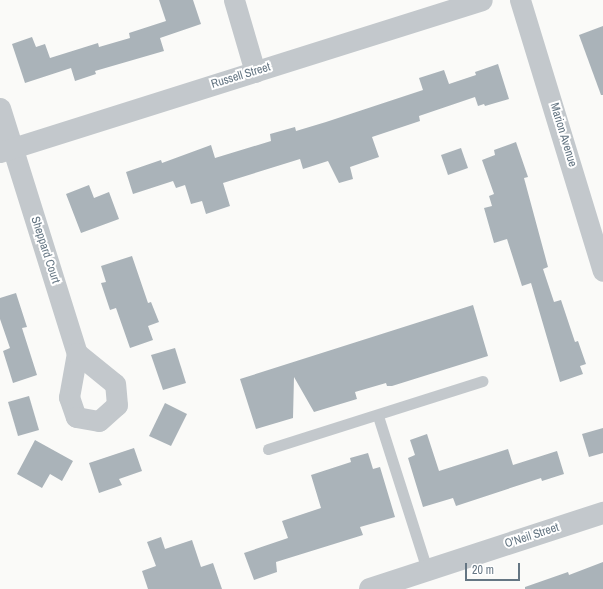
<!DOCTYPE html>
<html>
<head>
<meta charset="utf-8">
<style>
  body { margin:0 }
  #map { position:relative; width:603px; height:589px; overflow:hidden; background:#fafaf8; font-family:"Archivo Narrow",sans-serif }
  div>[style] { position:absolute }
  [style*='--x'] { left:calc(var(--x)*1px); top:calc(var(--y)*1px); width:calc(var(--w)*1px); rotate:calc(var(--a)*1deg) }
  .building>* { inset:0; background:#aab3b9 }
  .service>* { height:11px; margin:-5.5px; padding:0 5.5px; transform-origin:5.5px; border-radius:5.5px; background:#c3c8cc }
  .minor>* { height:21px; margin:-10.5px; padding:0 10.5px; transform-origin:10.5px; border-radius:10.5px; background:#c3c8cc }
  .tertiary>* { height:22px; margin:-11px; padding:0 11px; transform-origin:11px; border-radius:11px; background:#c3c8cc }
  span { translate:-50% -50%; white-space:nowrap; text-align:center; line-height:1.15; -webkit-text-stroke:4px #fff; paint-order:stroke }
  .street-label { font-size:12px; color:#657683 }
  .scale { position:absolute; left:465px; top:563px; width:55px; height:18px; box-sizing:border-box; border:2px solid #657683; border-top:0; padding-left:5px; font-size:12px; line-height:14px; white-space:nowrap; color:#657683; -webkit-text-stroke:3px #fff; paint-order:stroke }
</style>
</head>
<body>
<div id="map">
  <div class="building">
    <i style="clip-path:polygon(159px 0,193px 0,201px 24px,160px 38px,164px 51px,95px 71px,96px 74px,75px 81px,71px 68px,25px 83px,12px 44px,32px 37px,36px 47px,45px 44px,50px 58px,98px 43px,99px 47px,130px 38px,129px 33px,166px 21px)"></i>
    <i style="clip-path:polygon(603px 26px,603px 95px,601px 95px,579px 35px)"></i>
    <i style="clip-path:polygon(498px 64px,509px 99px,485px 106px,484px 104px,478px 106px,475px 97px,419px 116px,420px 121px,372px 137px,379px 157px,350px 167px,353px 179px,339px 183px,328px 161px,303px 169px,300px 159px,223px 183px,230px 206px,206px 214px,202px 201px,191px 204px,185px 185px,176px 188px,173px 181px,133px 194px,126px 172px,161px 160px,162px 163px,211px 145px,215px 158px,271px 141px,270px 134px,295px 127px,296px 131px,326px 122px,423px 90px,419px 78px,444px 70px,449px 84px,476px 75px,475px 72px)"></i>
    <i style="clip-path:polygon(516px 142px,528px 177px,524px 178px,548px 267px,543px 269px,554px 302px,561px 300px,575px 342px,578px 341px,586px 364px,580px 366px,583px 374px,560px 382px,531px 283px,522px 286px,507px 239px,494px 243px,484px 208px,492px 206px,489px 196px,494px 194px,482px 160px,495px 155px,494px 150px)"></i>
    <i style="clip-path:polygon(461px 148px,468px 168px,448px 175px,441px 155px)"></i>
    <i style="clip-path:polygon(89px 185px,94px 198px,109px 192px,119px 219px,81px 233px,66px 194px)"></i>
    <i style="clip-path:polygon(132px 256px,148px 303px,151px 302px,159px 322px,148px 326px,153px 340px,130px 348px,116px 308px,110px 310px,101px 283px,106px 282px,101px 266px)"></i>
    <i style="clip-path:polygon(16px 293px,27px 327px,22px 328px,37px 375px,13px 383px,3px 351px,10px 348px,0 319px,0 298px)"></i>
    <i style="clip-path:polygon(473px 305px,488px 356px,392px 386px,387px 386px,386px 383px,355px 392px,357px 399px,314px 412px,294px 377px,293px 418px,256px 429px,240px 379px)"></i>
    <i style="clip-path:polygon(175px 348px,186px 383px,163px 390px,151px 355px)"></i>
    <i style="clip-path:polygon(29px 396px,39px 430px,18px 436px,8px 402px)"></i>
    <i style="clip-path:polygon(165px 403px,187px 414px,171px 446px,149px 436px)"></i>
    <i style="clip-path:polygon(603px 428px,603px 453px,589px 457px,582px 434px)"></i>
    <i style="clip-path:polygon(427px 434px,439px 471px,508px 449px,513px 465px,557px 451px,564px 474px,542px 481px,541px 478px,456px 506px,453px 498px,423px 507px,408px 458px,415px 455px,410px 440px)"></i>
    <i style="clip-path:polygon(35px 440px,73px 461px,62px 481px,50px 474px,42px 488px,17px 474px)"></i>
    <i style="clip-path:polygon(134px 448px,142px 471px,119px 479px,122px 485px,99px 493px,89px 463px)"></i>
    <i style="clip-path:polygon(368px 453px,373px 469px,380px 467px,395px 517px,360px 527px,363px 535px,276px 562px,277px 572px,254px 580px,244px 553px,288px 538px,282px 521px,321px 508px,311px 475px,351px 462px,350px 458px)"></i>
    <i style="clip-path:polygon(161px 537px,165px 549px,192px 540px,201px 567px,213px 563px,222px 589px,148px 589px,142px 571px,156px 566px,147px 542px)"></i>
    <i style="clip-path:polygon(603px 562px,603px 589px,525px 589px,525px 587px,568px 572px,569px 575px)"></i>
  </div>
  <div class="service">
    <i style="--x:378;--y:416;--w:162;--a:72.3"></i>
    <i style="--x:268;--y:449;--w:225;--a:-17.6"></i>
  </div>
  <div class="minor">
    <i style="--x:234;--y:0;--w:75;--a:73.7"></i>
    <i style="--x:520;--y:0;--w:283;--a:73"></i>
    <i style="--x:0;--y:108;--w:257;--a:72.6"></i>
    <i style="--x:77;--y:353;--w:45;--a:100.3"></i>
    <i style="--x:69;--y:397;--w:21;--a:71"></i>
    <i style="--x:76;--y:417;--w:23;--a:10"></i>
    <i style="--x:99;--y:421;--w:24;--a:-42"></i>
    <i style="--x:117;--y:405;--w:21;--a:-95"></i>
    <i style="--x:115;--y:384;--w:49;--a:-140.8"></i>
    <i style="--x:0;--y:152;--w:505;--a:-17.5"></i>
  </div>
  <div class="tertiary">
    <i style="--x:370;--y:589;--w:245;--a:-18.1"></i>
  </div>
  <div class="street-label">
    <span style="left:241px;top:76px;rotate:-17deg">Russell Street</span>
    <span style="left:563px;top:135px;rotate:73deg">Marion Avenue</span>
    <span style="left:45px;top:250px;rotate:72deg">Sheppard Court</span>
    <span style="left:532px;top:536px;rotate:-18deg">O'Neil Street</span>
  </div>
  <div class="scale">20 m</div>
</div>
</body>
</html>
